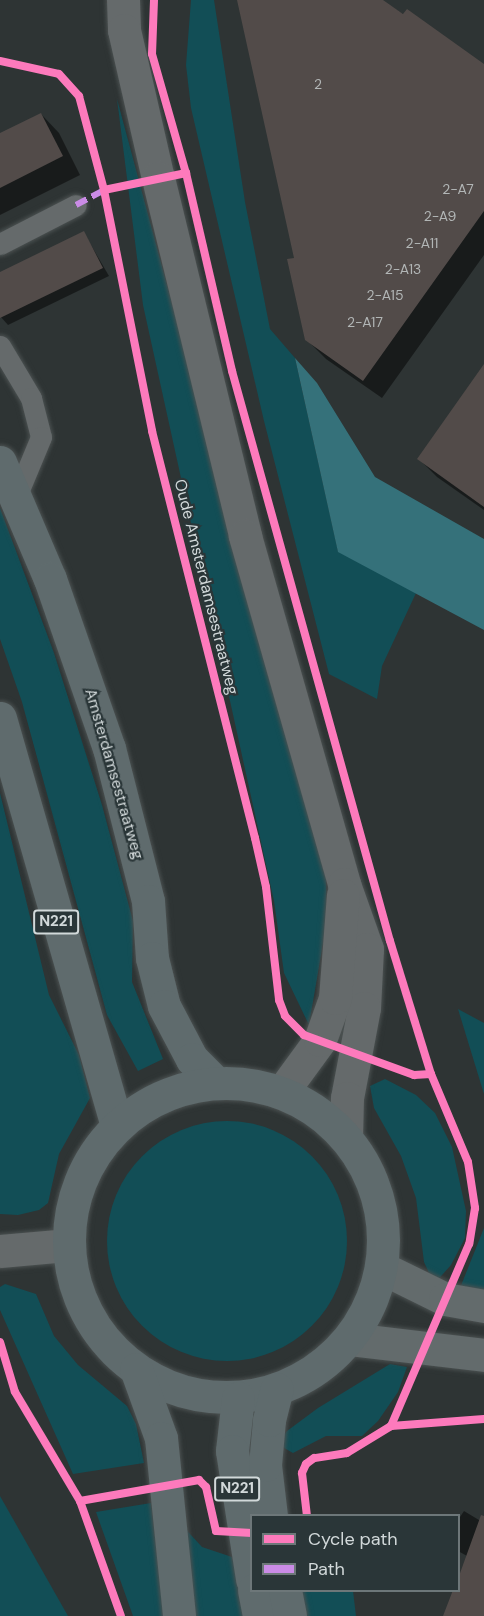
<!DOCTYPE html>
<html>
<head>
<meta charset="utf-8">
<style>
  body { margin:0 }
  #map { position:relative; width:484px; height:1616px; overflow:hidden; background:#2e3434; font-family:"DM Sans",sans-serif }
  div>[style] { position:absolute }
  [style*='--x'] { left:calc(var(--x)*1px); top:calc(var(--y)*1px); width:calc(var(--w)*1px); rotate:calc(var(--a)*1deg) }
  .green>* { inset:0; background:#124e56 }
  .round { border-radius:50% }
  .forest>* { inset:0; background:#35717a }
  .shadow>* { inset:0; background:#0007 }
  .building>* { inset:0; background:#524b49 }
  .roads { filter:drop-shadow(0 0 2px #4b5151) drop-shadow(0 0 2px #4b5151) }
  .lane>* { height:21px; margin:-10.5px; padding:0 10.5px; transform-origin:10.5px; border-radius:10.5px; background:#656a6b }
  .street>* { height:33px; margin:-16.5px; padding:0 16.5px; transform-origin:16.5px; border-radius:16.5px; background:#656a6b }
  .secondary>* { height:33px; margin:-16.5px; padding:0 16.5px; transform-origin:16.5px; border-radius:16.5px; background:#636b6c }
  .primary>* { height:33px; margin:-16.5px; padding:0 16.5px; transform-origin:16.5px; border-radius:16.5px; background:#5f6b6d }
  .primary>.ring { margin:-16.5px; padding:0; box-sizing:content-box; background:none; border:33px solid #5f6b6d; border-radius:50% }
  .quiet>* { height:6px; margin-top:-3px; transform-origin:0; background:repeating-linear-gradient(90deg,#ca8be6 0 12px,transparent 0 18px) }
  .cycleway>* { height:8px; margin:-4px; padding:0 4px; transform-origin:4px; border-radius:4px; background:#fd7abc }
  span { translate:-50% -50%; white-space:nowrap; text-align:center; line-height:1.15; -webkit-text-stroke:4.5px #2a3638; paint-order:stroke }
  .number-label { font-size:14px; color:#b2b6b6 }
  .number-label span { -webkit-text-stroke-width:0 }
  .shield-label span { padding:2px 4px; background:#2a3638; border:2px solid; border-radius:4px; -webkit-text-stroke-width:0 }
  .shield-label { font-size:15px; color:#d2d9da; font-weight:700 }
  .street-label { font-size:16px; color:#d2d9da }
  .legend { position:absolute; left:250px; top:1514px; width:210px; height:78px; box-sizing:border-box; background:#2a3638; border:2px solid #6d7779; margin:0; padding:8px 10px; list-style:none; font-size:18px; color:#d2d9da }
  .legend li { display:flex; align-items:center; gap:12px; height:30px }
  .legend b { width:30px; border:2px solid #6d7779 }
</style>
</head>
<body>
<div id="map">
  <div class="green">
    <i style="clip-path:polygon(191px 0,214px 0,245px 202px,270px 329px,295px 358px,338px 551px,416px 593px,382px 666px,377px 699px,329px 674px,264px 421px,191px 108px,186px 65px)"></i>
    <i style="clip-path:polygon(117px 99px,326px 876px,327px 920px,309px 1025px,284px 973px,274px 901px,143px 305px)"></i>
    <i style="clip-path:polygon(0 508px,54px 653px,102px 805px,133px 921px,132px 982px,163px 1059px,138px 1071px,107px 1015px,22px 702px,0 639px)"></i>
    <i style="clip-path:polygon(0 793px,49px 995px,79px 1055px,90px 1098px,59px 1154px,48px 1203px,39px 1210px,18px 1215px,0 1214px)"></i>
    <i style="clip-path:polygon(458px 1009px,484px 1023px,484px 1094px)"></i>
    <i style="clip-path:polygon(385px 1079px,416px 1095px,435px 1113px,452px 1147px,466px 1211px,465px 1238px,451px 1265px,434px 1284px,424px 1262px,416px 1198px,401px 1156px,374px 1108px,370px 1086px)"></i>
    <i class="round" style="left:107px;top:1121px;width:240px;height:240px"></i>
    <i style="clip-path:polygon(484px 1216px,484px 1295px,458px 1293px,484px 1228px)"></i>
    <i style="clip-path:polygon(5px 1284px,36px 1294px,54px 1336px,78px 1365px,127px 1406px,136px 1424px,144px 1463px,73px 1474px,0 1310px,0 1287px)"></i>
    <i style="clip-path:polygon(390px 1364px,407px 1367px,398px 1392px,378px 1421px,362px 1436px,326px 1436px,293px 1453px,277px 1444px,287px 1431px,318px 1408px)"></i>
    <i style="clip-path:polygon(0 1496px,68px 1616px,0 1616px)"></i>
    <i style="clip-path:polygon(151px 1503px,164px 1616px,133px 1616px,96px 1512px)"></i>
    <i style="clip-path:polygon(180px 1523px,202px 1547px,232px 1557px,247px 1616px,191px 1616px)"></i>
    <i style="clip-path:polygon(296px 1591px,353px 1591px,356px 1616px,300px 1616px)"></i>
  </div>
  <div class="forest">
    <i style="clip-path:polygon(295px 358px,317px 383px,375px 477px,484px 539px,484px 630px,338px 552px)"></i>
  </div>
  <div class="shadow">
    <i style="clip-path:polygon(238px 0,381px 0,484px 66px,484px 255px,382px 398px,326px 359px,307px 340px,296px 259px)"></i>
    <i style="clip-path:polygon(41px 114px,59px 133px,80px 175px,0 215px,0 135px)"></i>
    <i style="clip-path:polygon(84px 233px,109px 276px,8px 325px,0 316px,0 274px)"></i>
    <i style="clip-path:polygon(484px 366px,484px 510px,437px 477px,419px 459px)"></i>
    <i style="clip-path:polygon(464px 1511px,484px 1523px,484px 1616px,451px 1616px,467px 1556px,458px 1551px,458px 1520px)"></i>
  </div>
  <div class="building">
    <i style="clip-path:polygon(237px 0,383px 0,403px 14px,407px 9px,484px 64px,484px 211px,363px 381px,305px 340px,287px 259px,294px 258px)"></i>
    <i style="clip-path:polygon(41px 113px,63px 156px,0 188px,0 133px)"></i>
    <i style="clip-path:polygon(84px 231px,103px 268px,0 318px,0 272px)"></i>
    <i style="clip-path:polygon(484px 364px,484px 507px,417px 459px)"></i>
    <i style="clip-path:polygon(481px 1515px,484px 1516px,484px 1616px,443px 1616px,453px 1590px,459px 1590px,459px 1576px)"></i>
  </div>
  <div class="roads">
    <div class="lane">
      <i style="--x:0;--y:244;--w:85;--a:-27.2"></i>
      <i style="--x:0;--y:346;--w:61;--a:59.2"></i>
      <i style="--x:31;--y:398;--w:40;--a:75.6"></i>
      <i style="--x:41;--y:437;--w:65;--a:112.6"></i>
    </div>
    <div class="street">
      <i style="--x:123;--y:0;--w:30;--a:88"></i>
      <i style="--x:124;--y:30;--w:152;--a:77.1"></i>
      <i style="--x:158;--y:178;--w:368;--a:76.3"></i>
      <i style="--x:245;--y:536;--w:362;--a:74.1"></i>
      <i style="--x:344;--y:884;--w:69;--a:70.5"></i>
      <i style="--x:367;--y:949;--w:59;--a:92.9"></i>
      <i style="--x:364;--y:1008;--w:92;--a:100.7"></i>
      <i style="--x:347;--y:1098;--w:40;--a:91.4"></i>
      <i style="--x:282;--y:1092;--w:64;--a:-53.8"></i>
      <i style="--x:320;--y:1040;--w:45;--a:-70.3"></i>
      <i style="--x:335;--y:998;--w:103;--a:-85.6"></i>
      <i style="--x:0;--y:1251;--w:67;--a:-5.1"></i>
    </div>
    <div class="secondary">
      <i style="--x:382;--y:1268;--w:70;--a:26.2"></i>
      <i style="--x:445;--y:1299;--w:40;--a:10"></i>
      <i style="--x:350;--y:1339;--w:135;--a:6.8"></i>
    </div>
    <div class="primary">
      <i style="--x:0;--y:462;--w:127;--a:66.9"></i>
      <i style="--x:50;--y:579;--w:179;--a:70.8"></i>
      <i style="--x:109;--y:748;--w:158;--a:75.7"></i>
      <i style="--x:148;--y:901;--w:57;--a:86"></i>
      <i style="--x:152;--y:958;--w:49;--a:76"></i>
      <i style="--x:164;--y:1006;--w:60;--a:62.2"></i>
      <i style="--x:192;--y:1059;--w:34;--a:45"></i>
      <i style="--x:0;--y:718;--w:423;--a:74"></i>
      <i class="ring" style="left:69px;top:1083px;width:281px;height:281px"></i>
      <i style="--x:136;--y:1369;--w:73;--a:70.1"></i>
      <i style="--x:161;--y:1438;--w:179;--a:84.2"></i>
      <i style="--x:238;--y:1398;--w:53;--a:96.5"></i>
      <i style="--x:232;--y:1451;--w:130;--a:81.1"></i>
      <i style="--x:271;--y:1516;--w:51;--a:-96.7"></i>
      <i style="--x:265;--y:1465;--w:45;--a:-84.9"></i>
      <i style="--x:269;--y:1420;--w:32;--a:-76"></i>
      <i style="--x:254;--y:1590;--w:26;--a:79"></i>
      <i style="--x:285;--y:1590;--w:26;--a:79"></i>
    </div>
  </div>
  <div class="quiet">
    <i style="--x:76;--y:205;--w:32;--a:-28"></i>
  </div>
  <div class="cycleway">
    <i style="--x:154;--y:0;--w:54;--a:92.1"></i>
    <i style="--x:152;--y:54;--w:124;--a:74.1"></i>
    <i style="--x:186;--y:173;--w:203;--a:76.9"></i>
    <i style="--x:232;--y:371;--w:591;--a:74.51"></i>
    <i style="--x:390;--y:941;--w:139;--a:72.9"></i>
    <i style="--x:0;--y:61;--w:60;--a:12.4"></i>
    <i style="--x:59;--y:74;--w:30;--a:48"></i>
    <i style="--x:79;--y:96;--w:97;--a:75.1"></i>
    <i style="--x:104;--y:190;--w:246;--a:78.7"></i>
    <i style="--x:152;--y:431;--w:420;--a:75.8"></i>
    <i style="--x:255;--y:838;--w:50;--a:77.3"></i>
    <i style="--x:266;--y:887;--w:114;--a:83.4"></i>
    <i style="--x:279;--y:1000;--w:17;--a:69"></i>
    <i style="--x:285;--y:1016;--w:27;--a:45"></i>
    <i style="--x:304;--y:1035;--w:117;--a:20"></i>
    <i style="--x:414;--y:1075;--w:17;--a:-3"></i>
    <i style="--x:431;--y:1074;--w:95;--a:67.2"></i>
    <i style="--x:468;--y:1162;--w:47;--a:81.3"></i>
    <i style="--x:475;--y:1208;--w:36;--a:99"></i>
    <i style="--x:469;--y:1244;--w:198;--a:113.2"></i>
    <i style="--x:391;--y:1426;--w:52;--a:148.5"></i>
    <i style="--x:347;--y:1453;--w:33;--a:171"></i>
    <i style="--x:314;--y:1458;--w:10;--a:143"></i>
    <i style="--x:306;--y:1464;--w:10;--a:114"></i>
    <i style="--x:302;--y:1473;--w:43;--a:83.4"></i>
    <i style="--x:104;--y:190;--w:84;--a:-11.7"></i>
    <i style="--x:0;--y:1342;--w:52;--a:73.3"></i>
    <i style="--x:15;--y:1392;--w:127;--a:59.2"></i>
    <i style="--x:80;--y:1501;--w:122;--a:70.4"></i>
    <i style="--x:391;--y:1426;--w:93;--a:-4.3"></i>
    <i style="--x:80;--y:1501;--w:121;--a:-10"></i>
    <i style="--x:199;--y:1480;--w:10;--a:45"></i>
    <i style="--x:206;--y:1487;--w:45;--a:77.2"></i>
    <i style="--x:216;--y:1531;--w:36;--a:3"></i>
  </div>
  <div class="number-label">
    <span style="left:318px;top:84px">2</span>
    <span style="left:458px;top:189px">2-A7</span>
    <span style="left:440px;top:216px">2-A9</span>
    <span style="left:422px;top:243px">2-A11</span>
    <span style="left:403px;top:269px">2-A13</span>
    <span style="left:385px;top:295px">2-A15</span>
    <span style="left:365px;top:322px">2-A17</span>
  </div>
  <div class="shield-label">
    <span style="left:56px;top:922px">N221</span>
    <span style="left:237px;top:1489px">N221</span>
  </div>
  <div class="street-label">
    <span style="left:206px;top:587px;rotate:76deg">Oude Amsterdamsestraatweg</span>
    <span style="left:114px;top:774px;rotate:74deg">Amsterdamsestraatweg</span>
  </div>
  <ul class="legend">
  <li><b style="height:8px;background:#fd7abc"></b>Cycle path</li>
  <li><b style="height:8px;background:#ca8be6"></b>Path</li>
  </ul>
</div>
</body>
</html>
